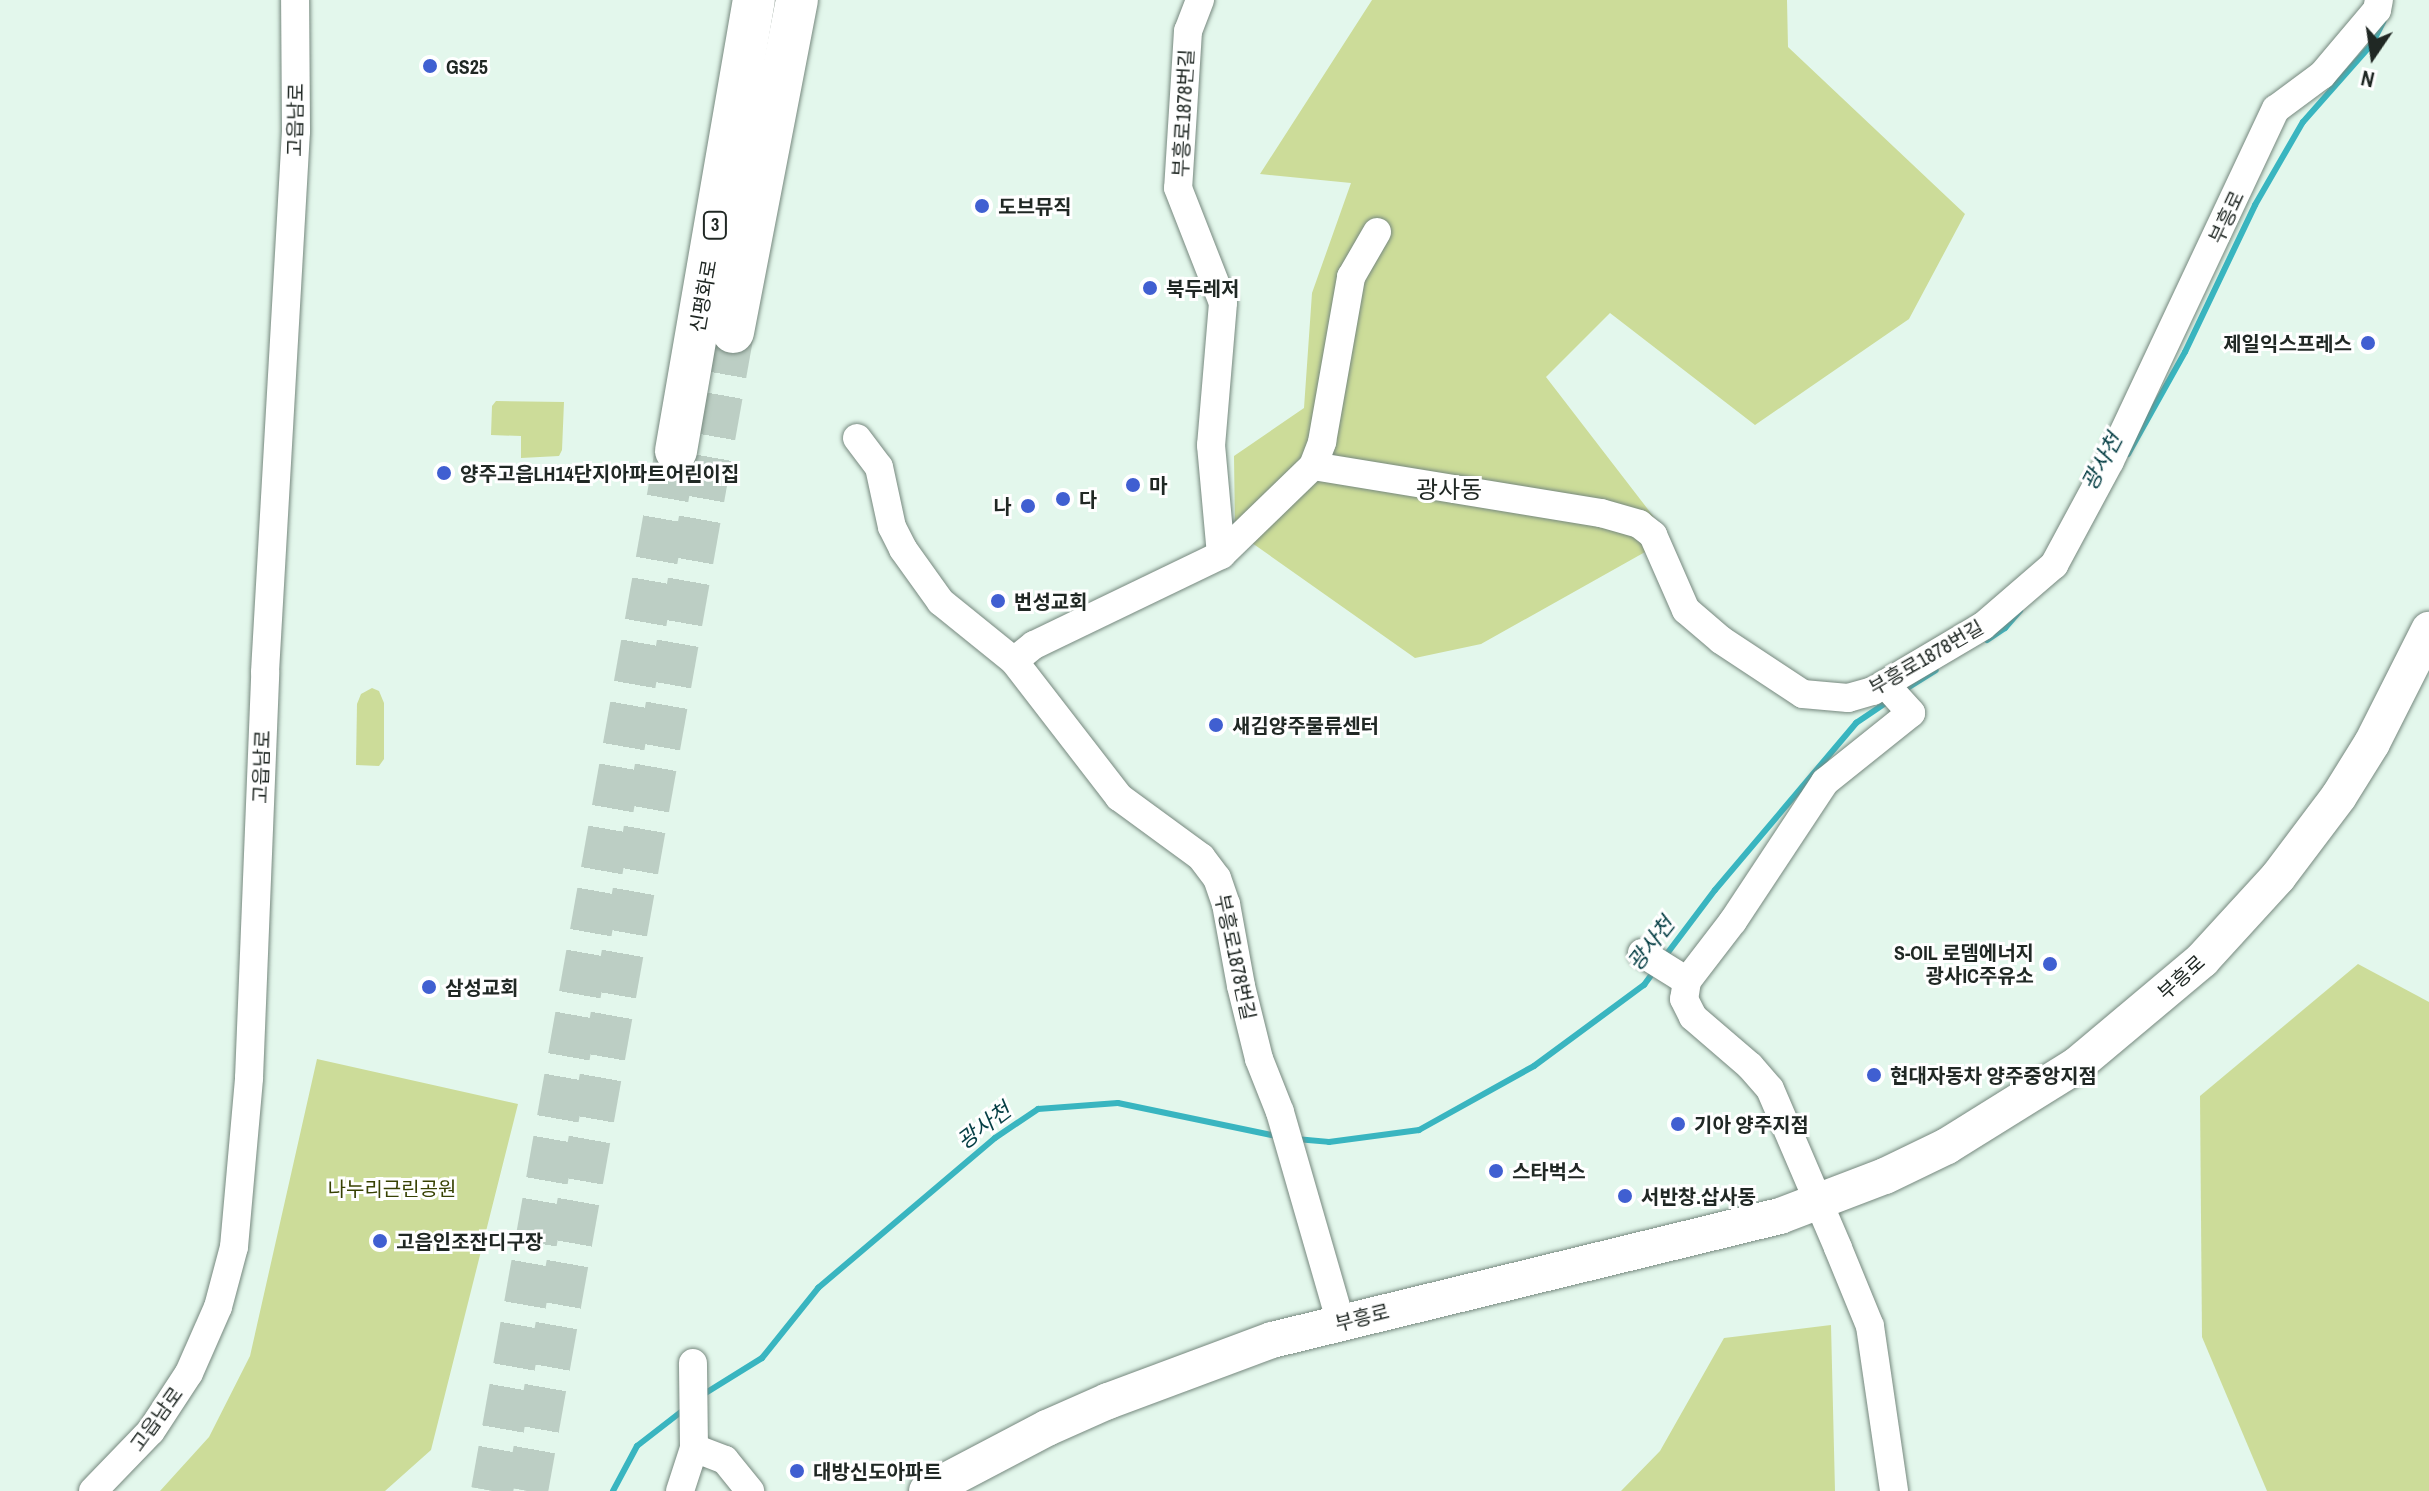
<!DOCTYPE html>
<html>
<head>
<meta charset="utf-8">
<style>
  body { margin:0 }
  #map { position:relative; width:2429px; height:1491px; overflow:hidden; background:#e3f7ec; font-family:"Archivo Narrow","Noto Sans KR",sans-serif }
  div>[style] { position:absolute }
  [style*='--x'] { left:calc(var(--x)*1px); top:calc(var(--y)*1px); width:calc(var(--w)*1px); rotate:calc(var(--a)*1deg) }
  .green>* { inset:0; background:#ccdc99 }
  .stream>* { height:6px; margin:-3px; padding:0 3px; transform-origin:3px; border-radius:3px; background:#39b5c0 }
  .highway-tunnel>* { height:42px; margin-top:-21px; transform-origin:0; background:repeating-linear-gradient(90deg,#bccec4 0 42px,transparent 0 63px) }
  .roads { filter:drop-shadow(0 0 2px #76887e) drop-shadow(0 0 2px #76887e) }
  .minor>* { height:28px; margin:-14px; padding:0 14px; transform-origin:14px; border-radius:14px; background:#fff }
  .major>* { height:36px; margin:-18px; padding:0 18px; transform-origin:18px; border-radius:18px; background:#fff }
  .highway>* { height:42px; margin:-21px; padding:0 21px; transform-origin:21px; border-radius:21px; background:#fff }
  .dots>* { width:22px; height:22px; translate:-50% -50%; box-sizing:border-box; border:4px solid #fff; border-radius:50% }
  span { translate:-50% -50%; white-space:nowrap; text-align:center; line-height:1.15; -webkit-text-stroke:6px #fff; paint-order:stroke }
  .shield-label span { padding:2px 6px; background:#fff; border:2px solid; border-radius:6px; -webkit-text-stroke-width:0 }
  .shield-label { font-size:18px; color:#202824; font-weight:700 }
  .poi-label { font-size:20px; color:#202824; font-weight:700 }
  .left { translate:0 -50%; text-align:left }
  .right { translate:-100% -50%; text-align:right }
  .street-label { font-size:20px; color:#202824 }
  .park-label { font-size:20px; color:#374102 }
  .water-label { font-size:22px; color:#053e44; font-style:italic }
  .quarter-label { font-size:24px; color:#202824 }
  .north { position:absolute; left:2333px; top:16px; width:80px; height:80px; -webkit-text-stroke:6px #fff; paint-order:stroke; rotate:193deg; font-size:22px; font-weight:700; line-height:32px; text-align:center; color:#202824 }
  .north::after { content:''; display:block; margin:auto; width:28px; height:36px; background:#202824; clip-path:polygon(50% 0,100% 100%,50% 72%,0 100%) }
</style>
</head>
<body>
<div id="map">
  <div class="green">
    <i style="clip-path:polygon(1372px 0,1787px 0,1788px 47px,1965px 214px,1909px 319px,1755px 425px,1610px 313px,1546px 377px,1670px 538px,1481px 644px,1415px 658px,1235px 531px,1234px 456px,1304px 408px,1312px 293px,1351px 183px,1260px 174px)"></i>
    <i style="clip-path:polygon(496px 401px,564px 402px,562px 450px,559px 456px,521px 458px,521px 436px,491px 435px,492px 406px)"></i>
    <i style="clip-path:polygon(372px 688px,379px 691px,384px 703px,384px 759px,379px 766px,356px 765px,357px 704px,361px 694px)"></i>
    <i style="clip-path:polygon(2358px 964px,2429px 1002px,2429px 1491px,2267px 1491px,2202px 1337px,2200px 1096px)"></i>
    <i style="clip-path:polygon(317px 1059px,518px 1104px,431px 1450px,385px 1491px,160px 1491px,209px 1437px,250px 1356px)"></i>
    <i style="clip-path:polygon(1831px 1325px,1835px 1491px,1621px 1491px,1660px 1451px,1724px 1338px)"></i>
  </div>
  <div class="stream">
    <i style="--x:2128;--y:454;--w:117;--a:-60.8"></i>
    <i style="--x:2185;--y:352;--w:163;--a:-64.5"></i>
    <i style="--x:2255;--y:205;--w:96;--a:-60"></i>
    <i style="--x:2303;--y:122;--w:104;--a:-48.5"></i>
    <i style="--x:2372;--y:44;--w:25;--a:-63"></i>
    <i style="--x:1987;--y:640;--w:22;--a:-34"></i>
    <i style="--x:2005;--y:628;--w:23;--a:-49"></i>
    <i style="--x:1901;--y:692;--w:41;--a:-32.2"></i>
    <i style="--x:1663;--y:959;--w:86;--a:-53"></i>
    <i style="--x:1715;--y:890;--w:219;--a:-49.8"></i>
    <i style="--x:1856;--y:723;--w:40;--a:-34"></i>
    <i style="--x:1296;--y:1139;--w:33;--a:5"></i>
    <i style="--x:1329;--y:1142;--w:91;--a:-7.6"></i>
    <i style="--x:1419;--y:1130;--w:132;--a:-29.1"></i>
    <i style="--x:1534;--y:1066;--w:137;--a:-36.4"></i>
    <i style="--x:1644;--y:985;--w:17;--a:-54"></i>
    <i style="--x:704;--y:1394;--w:68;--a:-31.8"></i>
    <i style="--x:762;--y:1358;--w:90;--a:-51.3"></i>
    <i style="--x:818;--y:1288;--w:232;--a:-40.3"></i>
    <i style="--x:995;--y:1138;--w:52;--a:-34"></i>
    <i style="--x:1038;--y:1109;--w:80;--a:-4.3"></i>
    <i style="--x:1118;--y:1103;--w:167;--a:11.8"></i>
    <i style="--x:613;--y:1491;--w:51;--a:-61.9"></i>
    <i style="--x:637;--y:1446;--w:62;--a:-37.8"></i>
  </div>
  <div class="highway-tunnel">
    <i style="--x:492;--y:1491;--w:1056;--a:-79.97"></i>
    <i style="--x:527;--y:1491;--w:1177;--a:-79.92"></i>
  </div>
  <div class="roads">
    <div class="minor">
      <i style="--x:1200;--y:0;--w:33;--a:111"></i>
      <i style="--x:1188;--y:31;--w:157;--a:93.6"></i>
      <i style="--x:1178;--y:188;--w:123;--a:68.6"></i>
      <i style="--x:1223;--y:303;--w:143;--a:94.8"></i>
      <i style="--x:1211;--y:445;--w:110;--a:84.8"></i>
      <i style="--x:857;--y:438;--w:36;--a:53"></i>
      <i style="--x:879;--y:467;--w:61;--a:77.8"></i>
      <i style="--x:892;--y:527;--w:25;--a:63"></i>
      <i style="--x:903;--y:549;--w:65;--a:54.4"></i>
      <i style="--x:941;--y:602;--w:94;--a:38.9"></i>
      <i style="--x:1014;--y:661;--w:172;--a:52.3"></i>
      <i style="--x:1119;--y:797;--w:102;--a:36.2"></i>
      <i style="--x:1201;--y:857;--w:26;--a:53"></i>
      <i style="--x:1217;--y:878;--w:28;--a:71"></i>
      <i style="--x:1226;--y:904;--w:83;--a:79.6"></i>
      <i style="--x:1241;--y:986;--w:75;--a:76.1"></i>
      <i style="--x:1259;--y:1059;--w:57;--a:68.4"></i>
      <i style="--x:1280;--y:1112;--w:220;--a:73.9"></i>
      <i style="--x:1313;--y:466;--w:26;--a:-69"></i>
      <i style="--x:1322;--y:442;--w:168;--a:-80"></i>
      <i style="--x:1351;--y:277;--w:52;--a:-60"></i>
      <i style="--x:1014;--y:661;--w:26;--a:-39"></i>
      <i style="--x:1034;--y:645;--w:208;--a:-25.7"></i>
      <i style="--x:1221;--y:555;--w:128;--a:-44.1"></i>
      <i style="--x:1313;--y:466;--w:292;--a:9.3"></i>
      <i style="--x:1601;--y:513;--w:40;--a:16"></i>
      <i style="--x:1639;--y:524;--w:18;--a:38"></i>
      <i style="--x:1653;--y:535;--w:82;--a:66.3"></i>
      <i style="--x:1686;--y:610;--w:46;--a:40.6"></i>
      <i style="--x:1721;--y:640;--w:98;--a:33.4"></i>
      <i style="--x:1803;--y:694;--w:45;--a:5.1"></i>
      <i style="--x:1848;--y:698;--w:26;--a:-16"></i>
      <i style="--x:1873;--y:691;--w:128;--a:-30.6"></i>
      <i style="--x:1983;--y:626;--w:94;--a:-40.7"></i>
      <i style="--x:2054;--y:565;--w:118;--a:-61.7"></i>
      <i style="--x:2110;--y:461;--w:389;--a:-64.8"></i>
      <i style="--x:2276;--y:109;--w:57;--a:-36.5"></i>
      <i style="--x:2322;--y:75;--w:85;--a:-49.8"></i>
      <i style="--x:2377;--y:10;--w:10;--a:-79"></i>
      <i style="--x:1885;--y:684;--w:39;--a:48"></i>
      <i style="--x:1911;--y:713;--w:110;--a:141.3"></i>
      <i style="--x:1825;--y:782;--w:167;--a:123.5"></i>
      <i style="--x:1733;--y:921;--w:76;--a:127.5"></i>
      <i style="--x:1687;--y:981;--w:18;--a:99"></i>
      <i style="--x:1684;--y:999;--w:20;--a:63"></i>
      <i style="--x:1693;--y:1017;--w:75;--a:40.7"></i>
      <i style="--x:1750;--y:1066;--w:30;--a:49"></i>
      <i style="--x:1770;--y:1089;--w:173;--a:66.8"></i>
      <i style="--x:1838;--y:1248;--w:84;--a:67.7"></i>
      <i style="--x:1870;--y:1326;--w:167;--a:81.7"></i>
      <i style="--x:1642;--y:953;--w:53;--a:31.9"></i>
      <i style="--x:694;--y:1448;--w:33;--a:21"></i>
      <i style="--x:725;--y:1460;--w:40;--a:51"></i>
      <i style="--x:93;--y:1491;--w:83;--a:-46"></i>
      <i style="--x:151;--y:1431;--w:69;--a:-56.8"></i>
      <i style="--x:189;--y:1373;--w:72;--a:-66.3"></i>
      <i style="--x:218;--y:1307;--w:62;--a:-75.1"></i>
      <i style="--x:234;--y:1247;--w:170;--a:-84.9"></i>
      <i style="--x:249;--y:1078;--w:406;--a:-87.7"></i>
      <i style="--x:265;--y:672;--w:542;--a:-86.72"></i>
      <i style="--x:296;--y:131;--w:131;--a:-90.4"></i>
      <i style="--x:680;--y:1491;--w:45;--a:-72"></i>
      <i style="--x:694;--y:1448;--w:85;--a:-90.7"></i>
    </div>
    <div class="major">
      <i style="--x:927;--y:1491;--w:136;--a:-27.7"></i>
      <i style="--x:1047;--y:1428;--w:67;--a:-23.9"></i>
      <i style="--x:1108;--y:1401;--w:175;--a:-20.4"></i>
      <i style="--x:1272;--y:1340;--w:523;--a:-13.72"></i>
      <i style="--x:1780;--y:1216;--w:112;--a:-20.9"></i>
      <i style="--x:1885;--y:1176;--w:69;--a:-25.8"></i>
      <i style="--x:1947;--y:1146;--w:153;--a:-31.9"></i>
      <i style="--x:2077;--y:1065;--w:163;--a:-40"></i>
      <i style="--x:2202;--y:960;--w:113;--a:-47.5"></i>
      <i style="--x:2278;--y:877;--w:101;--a:-53"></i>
      <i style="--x:2339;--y:796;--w:62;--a:-58.1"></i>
      <i style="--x:2372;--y:743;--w:127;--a:-63.2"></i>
    </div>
    <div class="highway">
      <i style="--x:733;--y:332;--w:338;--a:-79.1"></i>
      <i style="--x:676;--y:451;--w:458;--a:-80.2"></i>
    </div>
  </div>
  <div class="dots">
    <i style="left:430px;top:66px;background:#405fd1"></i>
    <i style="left:982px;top:206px;background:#405fd1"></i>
    <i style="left:1150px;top:288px;background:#405fd1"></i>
    <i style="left:2368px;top:343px;background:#405fd1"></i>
    <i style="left:444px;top:473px;background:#405fd1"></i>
    <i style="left:1133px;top:485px;background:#405fd1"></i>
    <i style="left:1063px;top:499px;background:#405fd1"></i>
    <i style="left:1028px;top:506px;background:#405fd1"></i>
    <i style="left:998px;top:601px;background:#405fd1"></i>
    <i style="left:1216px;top:725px;background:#405fd1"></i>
    <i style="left:2050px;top:964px;background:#405fd1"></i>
    <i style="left:429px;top:987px;background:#405fd1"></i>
    <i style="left:1874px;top:1075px;background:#405fd1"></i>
    <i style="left:1678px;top:1124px;background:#405fd1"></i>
    <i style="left:1496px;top:1171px;background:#405fd1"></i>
    <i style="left:1625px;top:1196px;background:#405fd1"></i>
    <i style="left:380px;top:1241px;background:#405fd1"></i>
    <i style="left:797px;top:1471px;background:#405fd1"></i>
  </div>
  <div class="shield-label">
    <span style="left:715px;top:225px">3</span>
  </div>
  <div class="poi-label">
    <span class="left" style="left:446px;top:66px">GS25</span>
    <span class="left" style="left:998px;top:206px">도브뮤직</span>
    <span class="left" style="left:1166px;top:288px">북두레저</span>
    <span class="right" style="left:2352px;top:343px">제일익스프레스</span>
    <span class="left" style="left:460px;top:473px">양주고읍LH14단지아파트어린이집</span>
    <span class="left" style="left:1149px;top:485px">마</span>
    <span class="left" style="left:1079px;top:499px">다</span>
    <span class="right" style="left:1012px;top:506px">나</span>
    <span class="left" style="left:1014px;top:601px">번성교회</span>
    <span class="left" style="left:1232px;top:725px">새김양주물류센터</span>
    <span class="right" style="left:2034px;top:964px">S-OIL 로뎀에너지<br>광사IC주유소</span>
    <span class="left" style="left:445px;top:987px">삼성교회</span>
    <span class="left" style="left:1890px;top:1075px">현대자동차 양주중앙지점</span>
    <span class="left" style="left:1694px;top:1124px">기아 양주지점</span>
    <span class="left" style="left:1512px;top:1171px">스타벅스</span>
    <span class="left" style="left:1641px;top:1196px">서반창.삽사동</span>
    <span class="left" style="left:396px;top:1241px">고읍인조잔디구장</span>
    <span class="left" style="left:813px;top:1471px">대방신도아파트</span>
  </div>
  <div class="street-label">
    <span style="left:1183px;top:113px;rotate:-87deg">부흥로1878번길</span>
    <span style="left:295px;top:120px;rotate:-89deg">고읍남로</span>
    <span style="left:2226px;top:217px;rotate:-65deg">부흥로</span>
    <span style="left:703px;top:296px;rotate:-80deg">신평화로</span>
    <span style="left:1926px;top:657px;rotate:-30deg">부흥로1878번길</span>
    <span style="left:261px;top:767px;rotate:-88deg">고읍남로</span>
    <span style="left:1236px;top:957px;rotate:78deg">부흥로1878번길</span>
    <span style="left:2181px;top:977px;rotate:-42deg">부흥로</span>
    <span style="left:1362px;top:1317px;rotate:-14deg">부흥로</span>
    <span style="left:156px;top:1419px;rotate:-54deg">고읍남로</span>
  </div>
  <div class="park-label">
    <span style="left:392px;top:1188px">나누리근린공원</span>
  </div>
  <div class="water-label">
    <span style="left:2102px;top:462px;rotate:-62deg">광사천</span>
    <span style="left:1651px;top:944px;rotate:-52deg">광사천</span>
    <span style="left:984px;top:1126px;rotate:-37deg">광사천</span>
  </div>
  <div class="quarter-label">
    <span style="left:1449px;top:490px">광사동</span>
  </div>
  <div class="north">N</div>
</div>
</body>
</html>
